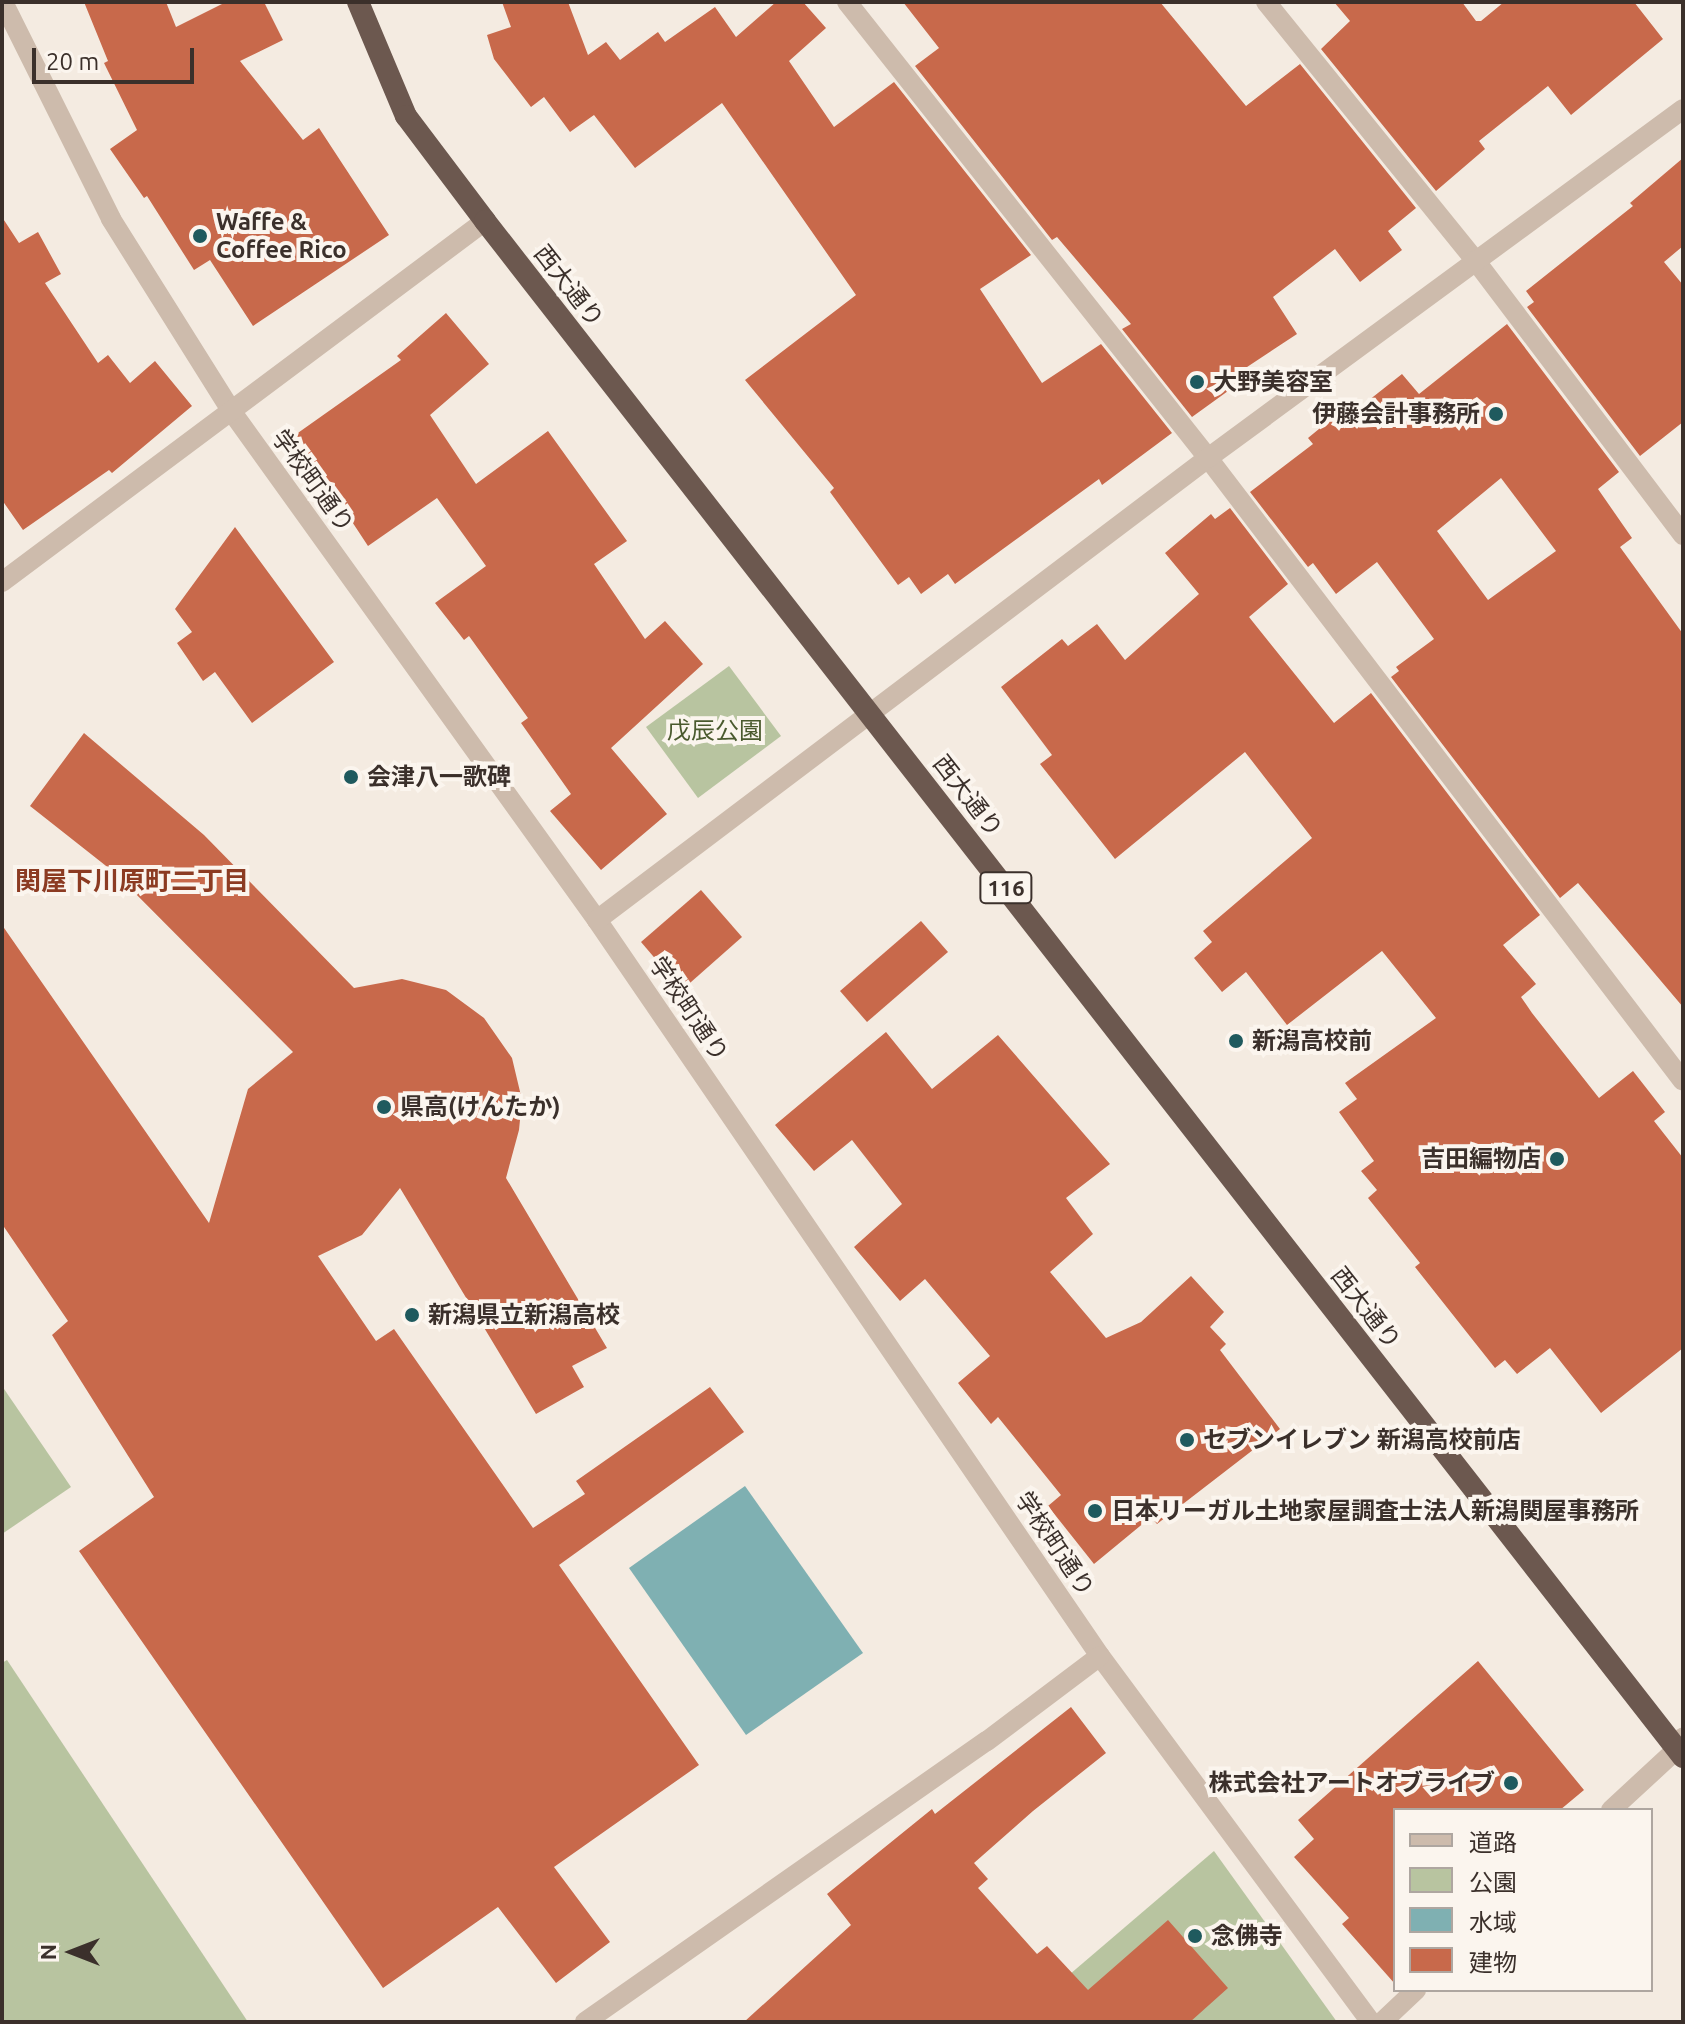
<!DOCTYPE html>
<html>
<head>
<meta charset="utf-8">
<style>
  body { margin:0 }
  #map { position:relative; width:1685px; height:2024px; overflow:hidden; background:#f4ebe1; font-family:Ubuntu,"Noto Sans JP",sans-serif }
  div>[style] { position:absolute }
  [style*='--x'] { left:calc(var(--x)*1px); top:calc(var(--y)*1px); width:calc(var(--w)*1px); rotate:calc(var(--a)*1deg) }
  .green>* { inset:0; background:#b8c4a0 }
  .water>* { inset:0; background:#7fb0b2 }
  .building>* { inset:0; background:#c8694b }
  .minor>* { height:20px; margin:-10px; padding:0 10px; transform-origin:10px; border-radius:10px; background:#cdbbac }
  .tertiary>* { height:20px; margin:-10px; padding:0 10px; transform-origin:10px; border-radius:10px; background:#cdbbac }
  .trunk>* { height:22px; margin:-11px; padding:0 11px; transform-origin:11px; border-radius:11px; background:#6c584f }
  .dots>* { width:22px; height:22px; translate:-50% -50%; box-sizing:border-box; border:4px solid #fbf5ee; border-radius:50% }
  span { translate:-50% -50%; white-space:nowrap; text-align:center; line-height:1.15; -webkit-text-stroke:8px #fbf5ee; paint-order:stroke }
  .shield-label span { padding:2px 6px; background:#fbf5ee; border:2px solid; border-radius:6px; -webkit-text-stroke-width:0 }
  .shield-label { font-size:22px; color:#3b302b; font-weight:700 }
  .poi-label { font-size:24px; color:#3b302b; font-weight:700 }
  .left { translate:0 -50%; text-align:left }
  .right { translate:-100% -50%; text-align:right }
  .street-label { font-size:24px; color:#3b302b }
  .park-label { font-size:24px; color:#4a5a2e }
  .neighbourhood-label { font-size:26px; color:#8c3b22; font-weight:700 }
  .frame { position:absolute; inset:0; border:4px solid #3b302b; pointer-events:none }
  .legend { position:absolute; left:1393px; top:1808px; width:260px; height:184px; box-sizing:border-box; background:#fbf5ee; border:2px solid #aea6a0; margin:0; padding:10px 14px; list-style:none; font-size:24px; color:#3b302b }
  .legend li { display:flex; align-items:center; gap:16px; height:40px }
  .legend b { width:40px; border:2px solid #aea6a0 }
  .north { position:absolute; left:32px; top:1912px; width:80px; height:80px; -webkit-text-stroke:6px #fbf5ee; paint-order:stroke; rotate:270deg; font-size:22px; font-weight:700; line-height:32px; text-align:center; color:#3b302b }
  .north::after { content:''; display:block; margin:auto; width:28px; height:36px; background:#3b302b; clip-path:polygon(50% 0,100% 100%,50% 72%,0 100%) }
  .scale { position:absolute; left:32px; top:48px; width:162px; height:36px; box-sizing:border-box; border:4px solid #3b302b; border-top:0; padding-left:10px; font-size:24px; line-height:28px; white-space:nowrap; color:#3b302b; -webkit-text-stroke:6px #fbf5ee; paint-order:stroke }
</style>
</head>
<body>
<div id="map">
  <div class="green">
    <i style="clip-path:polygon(729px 666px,781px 736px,698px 798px,646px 727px)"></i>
    <i style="clip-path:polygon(2px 1386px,71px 1487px,2px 1534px)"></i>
    <i style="clip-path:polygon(7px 1660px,248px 2022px,2px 2022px,2px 1663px)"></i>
    <i style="clip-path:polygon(1214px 1851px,1337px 2022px,1014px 2022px)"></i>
  </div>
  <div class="water">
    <i style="clip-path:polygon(745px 1486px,863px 1653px,746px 1735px,629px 1568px)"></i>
  </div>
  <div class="building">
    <i style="clip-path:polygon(84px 2px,166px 2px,176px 27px,226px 2px,264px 2px,283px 40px,240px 61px,303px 140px,319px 128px,389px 235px,253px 326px,210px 260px,194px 270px,147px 196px,144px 198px,110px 149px,137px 130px,104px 63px,108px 61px)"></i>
    <i style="clip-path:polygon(502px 2px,568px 2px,588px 55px,606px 42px,620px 60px,658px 32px,665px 42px,715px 7px,736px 37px,776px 2px,803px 2px,826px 28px,789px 61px,834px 127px,894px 82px,1031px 255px,980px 289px,1042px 383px,1101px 344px,1172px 433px,1102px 485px,1099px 479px,955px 584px,948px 574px,921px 594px,909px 577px,898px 585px,830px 492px,834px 488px,745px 380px,856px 295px,722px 103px,635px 168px,594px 115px,570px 132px,544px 97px,531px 107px,494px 59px,487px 35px,511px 27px)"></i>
    <i style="clip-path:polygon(903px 2px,1160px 2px,1246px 106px,1300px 64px,1416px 208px,1388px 231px,1402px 250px,1360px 282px,1335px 249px,1273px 297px,1297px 334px,1241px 371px,1246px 378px,1192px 417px,1122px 329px,1131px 324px,1057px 237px,1052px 240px,915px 66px,939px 48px)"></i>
    <i style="clip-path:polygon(1334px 2px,1462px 2px,1476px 21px,1481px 21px,1504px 2px,1634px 2px,1663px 39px,1571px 115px,1548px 86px,1479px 141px,1485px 149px,1436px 191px,1321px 49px,1350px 21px)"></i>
    <i style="clip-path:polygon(1683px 158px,1683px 246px,1664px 262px,1683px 285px,1683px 422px,1640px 456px,1527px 307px,1534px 302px,1526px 291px,1633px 206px,1630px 203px)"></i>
    <i style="clip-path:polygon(2px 217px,19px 243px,38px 232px,61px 274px,45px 283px,98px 363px,108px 355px,130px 383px,155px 361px,192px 406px,112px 473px,109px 470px,23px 530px,2px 500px)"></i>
    <i style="clip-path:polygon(446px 313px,489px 364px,430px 415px,476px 484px,548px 431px,627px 541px,594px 564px,645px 639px,665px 621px,703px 664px,611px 748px,667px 814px,601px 870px,550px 811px,571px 794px,521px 723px,528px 718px,469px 636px,464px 640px,435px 603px,486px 566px,437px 498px,368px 546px,295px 435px,401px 360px,397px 356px)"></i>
    <i style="clip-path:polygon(evenodd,1507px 324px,1619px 472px,1598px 489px,1632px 538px,1620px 547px,1683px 634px,1683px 1007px,1578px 883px,1560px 898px,1391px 677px,1399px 671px,1396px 667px,1434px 639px,1377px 562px,1336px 594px,1313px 563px,1308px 567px,1250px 492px,1313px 444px,1308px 438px,1353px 401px,1359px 408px,1402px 374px,1419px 394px,1507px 324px,1501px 478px,1556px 551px,1488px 600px,1437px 531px,1501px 478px)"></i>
    <i style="clip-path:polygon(1230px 508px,1288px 584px,1249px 617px,1334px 723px,1371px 693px,1540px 915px,1503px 945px,1536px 984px,1521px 997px,1532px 1013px,1599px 1098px,1633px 1071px,1665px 1112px,1654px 1121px,1683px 1158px,1683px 1348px,1601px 1413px,1550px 1348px,1517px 1374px,1505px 1360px,1495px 1368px,1415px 1267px,1420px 1263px,1368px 1198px,1377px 1190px,1361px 1171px,1374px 1161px,1339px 1112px,1357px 1099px,1345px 1083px,1436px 1018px,1382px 951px,1287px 1025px,1246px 972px,1222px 992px,1194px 958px,1212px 942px,1203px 931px,1312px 838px,1245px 752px,1115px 859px,1040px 764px,1052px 755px,1001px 687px,1062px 639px,1068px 646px,1097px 624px,1125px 660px,1199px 594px,1165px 553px,1211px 514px,1215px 519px)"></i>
    <i style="clip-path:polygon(235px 527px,334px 662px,252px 723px,215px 672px,203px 681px,177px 643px,192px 632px,175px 609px)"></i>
    <i style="clip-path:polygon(84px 733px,204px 835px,354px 988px,402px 979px,446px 990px,484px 1018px,512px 1058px,522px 1100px,519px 1130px,506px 1178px,607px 1348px,572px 1366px,584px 1387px,536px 1414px,400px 1188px,362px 1235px,318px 1256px,376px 1341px,394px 1329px,533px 1528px,585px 1494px,576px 1481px,710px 1387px,744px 1432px,559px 1565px,699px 1765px,554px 1867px,610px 1942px,556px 1983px,498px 1907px,383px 1988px,79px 1551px,154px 1497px,52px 1335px,68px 1321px,2px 1224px,2px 925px,209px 1223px,248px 1089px,293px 1052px,115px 873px,30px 806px)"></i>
    <i style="clip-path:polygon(701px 890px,742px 937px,682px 990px,641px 942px)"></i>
    <i style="clip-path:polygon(921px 921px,948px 952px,867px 1022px,840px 991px)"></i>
    <i style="clip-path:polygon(886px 1032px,932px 1089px,998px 1035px,1110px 1164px,1066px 1198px,1093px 1234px,1050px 1272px,1106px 1338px,1141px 1322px,1191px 1276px,1224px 1312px,1210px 1327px,1226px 1344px,1220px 1350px,1280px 1429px,1157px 1524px,1151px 1517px,1094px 1564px,1048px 1506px,1061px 1495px,998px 1417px,991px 1424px,958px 1383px,990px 1356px,925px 1279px,900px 1301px,854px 1247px,902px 1204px,852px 1140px,814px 1171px,775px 1125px)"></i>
    <i style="clip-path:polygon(1478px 1661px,1584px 1790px,1560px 1810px,1395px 1810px,1395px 1984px,1342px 1924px,1349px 1918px,1294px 1857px,1314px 1839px,1298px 1820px)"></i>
    <i style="clip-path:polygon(1071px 1707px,1106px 1753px,1033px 1811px,974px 1863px,988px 1879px,978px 1888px,1037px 1954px,1047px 1946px,1088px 1990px,1168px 1920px,1228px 1988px,1190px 2022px,744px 2022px,851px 1925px,827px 1894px,932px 1809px,935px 1814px)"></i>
  </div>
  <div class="minor">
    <i style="--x:3;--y:2;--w:242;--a:63.5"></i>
    <i style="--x:111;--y:219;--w:228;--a:57.9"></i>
    <i style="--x:232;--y:412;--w:626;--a:54.3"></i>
    <i style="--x:597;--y:920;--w:891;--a:55.65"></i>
    <i style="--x:1100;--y:1656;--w:455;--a:53.5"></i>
    <i style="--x:847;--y:2;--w:582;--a:51.63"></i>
    <i style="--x:1208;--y:458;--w:783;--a:52.68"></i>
    <i style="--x:1266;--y:2;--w:332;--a:51"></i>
    <i style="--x:1475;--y:260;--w:345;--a:52.9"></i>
    <i style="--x:2;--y:582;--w:603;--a:-36.77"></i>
    <i style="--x:1611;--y:1810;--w:90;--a:-42.7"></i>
    <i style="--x:1677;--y:1749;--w:13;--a:-63"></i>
    <i style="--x:585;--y:2022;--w:490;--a:-35"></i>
    <i style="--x:987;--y:1741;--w:141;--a:-37"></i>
    <i style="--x:1382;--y:2022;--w:47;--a:-43.3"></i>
  </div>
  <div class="tertiary">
    <i style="--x:597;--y:920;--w:766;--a:-37.09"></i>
    <i style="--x:1208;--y:458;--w:589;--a:-36.31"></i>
  </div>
  <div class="trunk">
    <i style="--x:358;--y:2;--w:124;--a:67.2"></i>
    <i style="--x:406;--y:116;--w:131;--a:53"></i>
    <i style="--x:485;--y:221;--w:1948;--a:52.05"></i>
  </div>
  <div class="dots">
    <i style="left:200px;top:236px;background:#1f5a5e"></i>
    <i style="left:1197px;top:382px;background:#1f5a5e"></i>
    <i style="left:1496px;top:414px;background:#1f5a5e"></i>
    <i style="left:351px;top:777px;background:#1f5a5e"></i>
    <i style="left:1236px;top:1041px;background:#1f5a5e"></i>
    <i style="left:384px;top:1107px;background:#1f5a5e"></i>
    <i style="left:1557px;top:1159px;background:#1f5a5e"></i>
    <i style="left:412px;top:1315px;background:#1f5a5e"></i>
    <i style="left:1187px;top:1440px;background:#1f5a5e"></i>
    <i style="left:1095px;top:1511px;background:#1f5a5e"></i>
    <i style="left:1511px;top:1783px;background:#1f5a5e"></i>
    <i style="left:1195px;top:1936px;background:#1f5a5e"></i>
  </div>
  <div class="shield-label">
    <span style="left:1006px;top:888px">116</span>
  </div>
  <div class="poi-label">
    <span class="left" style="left:216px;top:236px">Waffe &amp;<br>Coffee Rico</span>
    <span class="left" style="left:1213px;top:382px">大野美容室</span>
    <span class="right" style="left:1480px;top:414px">伊藤会計事務所</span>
    <span class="left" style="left:367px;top:777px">会津八一歌碑</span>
    <span class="left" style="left:1252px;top:1041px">新潟高校前</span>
    <span class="left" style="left:400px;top:1107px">県高(けんたか)</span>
    <span class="right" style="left:1541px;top:1159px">吉田編物店</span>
    <span class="left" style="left:428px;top:1315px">新潟県立新潟高校</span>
    <span class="left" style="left:1203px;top:1440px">セブンイレブン 新潟高校前店</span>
    <span class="left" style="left:1111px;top:1511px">日本リーガル土地家屋調査士法人新潟関屋事務所</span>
    <span class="right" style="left:1495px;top:1783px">株式会社アートオブライブ</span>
    <span class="left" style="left:1211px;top:1936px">念佛寺</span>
  </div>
  <div class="street-label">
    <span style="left:569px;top:286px;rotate:52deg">西大通り</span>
    <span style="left:313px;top:481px;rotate:54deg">学校町通り</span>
    <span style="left:968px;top:796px;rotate:52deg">西大通り</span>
    <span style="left:689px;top:1009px;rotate:56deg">学校町通り</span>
    <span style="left:1366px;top:1308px;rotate:52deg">西大通り</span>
    <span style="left:1055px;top:1544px;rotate:56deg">学校町通り</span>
  </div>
  <div class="park-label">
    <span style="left:715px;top:731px">戊辰公園</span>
  </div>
  <div class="neighbourhood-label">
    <span style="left:132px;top:881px">関屋下川原町二丁目</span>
  </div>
  <div class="frame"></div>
  <ul class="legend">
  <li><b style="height:10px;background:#cdbbac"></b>道路</li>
  <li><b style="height:22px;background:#b8c4a0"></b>公園</li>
  <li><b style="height:22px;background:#7fb0b2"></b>水域</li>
  <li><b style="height:22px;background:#c8694b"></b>建物</li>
  </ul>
  <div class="north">N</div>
  <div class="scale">20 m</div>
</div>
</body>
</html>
